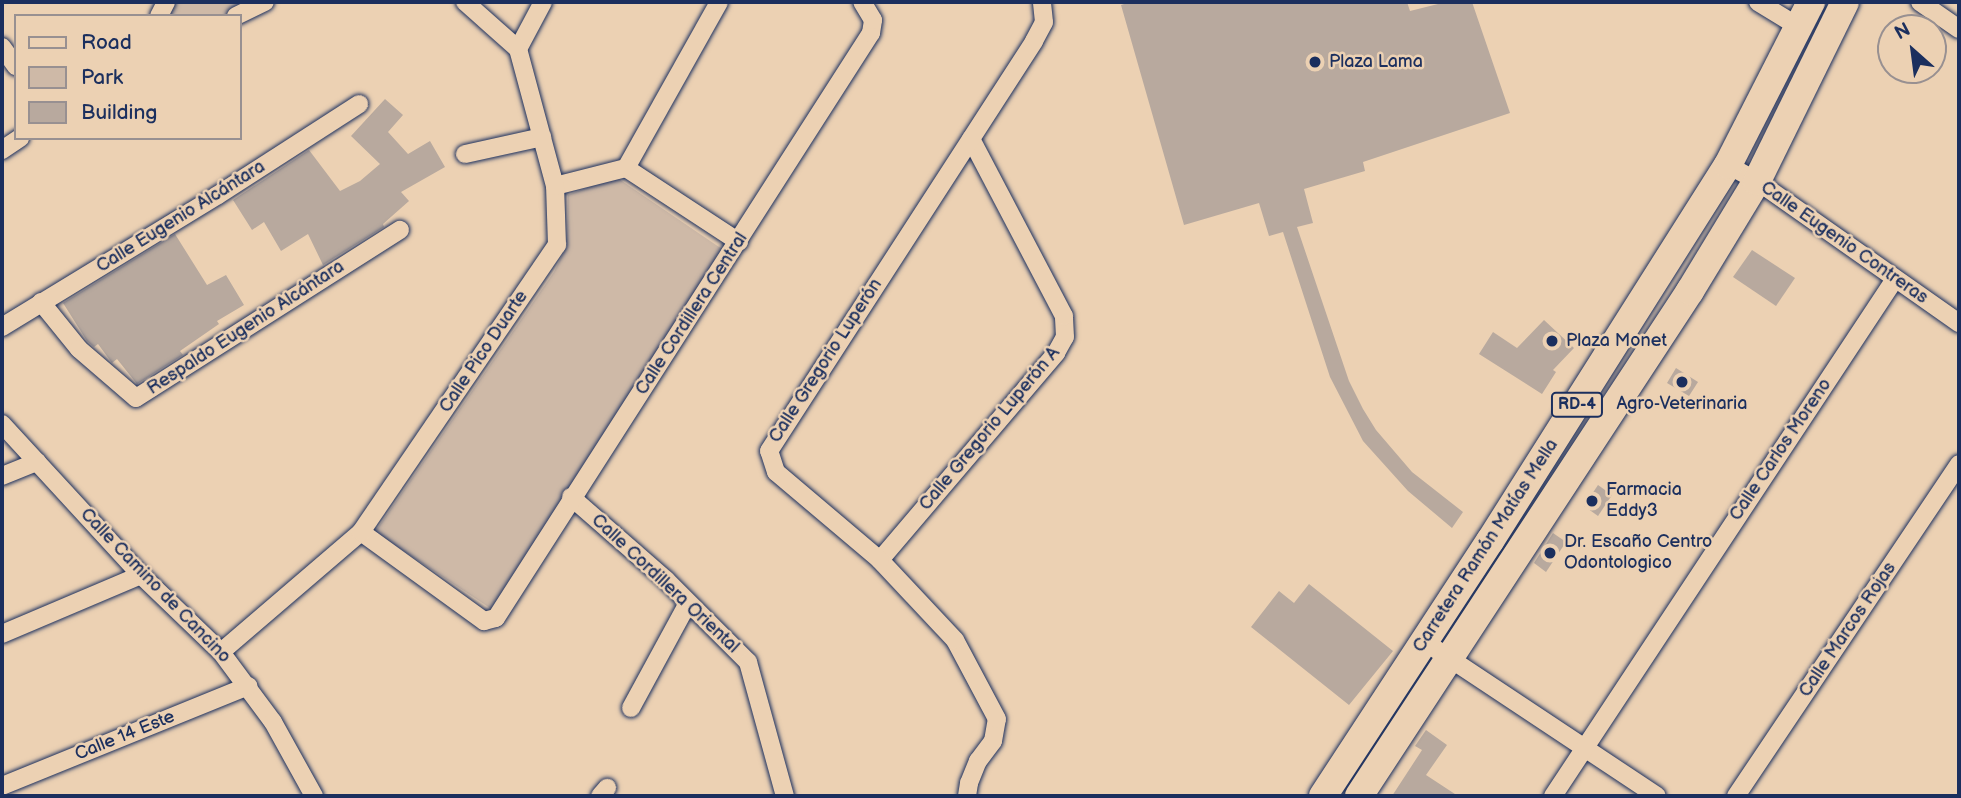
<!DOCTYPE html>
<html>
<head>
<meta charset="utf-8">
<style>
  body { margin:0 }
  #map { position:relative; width:1961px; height:798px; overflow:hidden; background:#ecd1b3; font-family:"Balsamiq Sans",sans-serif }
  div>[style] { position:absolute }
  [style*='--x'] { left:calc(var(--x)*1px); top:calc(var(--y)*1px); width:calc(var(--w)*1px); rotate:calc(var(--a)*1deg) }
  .green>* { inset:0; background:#ceb9a7 }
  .building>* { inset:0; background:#b8a99e }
  .roads { filter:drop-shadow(0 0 2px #1b2f5e) drop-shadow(0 0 2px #1b2f5e) }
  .minor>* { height:18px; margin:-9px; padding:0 9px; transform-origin:9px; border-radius:9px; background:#ecd1b3 }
  .primary>* { height:28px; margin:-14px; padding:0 14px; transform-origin:14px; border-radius:14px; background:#ecd1b3 }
  .dots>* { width:19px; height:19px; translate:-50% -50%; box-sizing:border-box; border:4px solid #ecd1b3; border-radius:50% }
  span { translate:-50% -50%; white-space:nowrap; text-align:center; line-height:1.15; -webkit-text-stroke:5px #ecd1b3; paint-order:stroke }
  .shield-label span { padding:2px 5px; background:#ecd1b3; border:2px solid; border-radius:5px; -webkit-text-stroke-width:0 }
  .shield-label { font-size:16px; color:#1b2f5e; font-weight:700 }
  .poi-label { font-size:18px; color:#1b2f5e }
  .left { translate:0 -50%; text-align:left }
  .street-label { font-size:18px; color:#1b2f5e }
  .frame { position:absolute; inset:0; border:4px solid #1b2f5e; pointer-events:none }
  .legend { position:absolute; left:14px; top:14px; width:228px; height:126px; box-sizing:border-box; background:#ecd1b3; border:2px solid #989091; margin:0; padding:9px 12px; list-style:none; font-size:21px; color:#1b2f5e }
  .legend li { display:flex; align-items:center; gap:14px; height:35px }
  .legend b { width:35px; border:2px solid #989091 }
  .north { position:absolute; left:1877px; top:14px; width:70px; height:70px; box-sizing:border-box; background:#ecd1b3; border:2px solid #989091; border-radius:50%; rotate:332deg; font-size:19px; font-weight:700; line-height:28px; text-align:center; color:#1b2f5e }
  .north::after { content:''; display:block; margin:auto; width:24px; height:32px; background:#1b2f5e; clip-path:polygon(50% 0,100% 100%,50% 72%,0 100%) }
</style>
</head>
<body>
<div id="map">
  <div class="green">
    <i style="clip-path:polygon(175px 2px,253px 2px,225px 16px,167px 16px)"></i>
    <i style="clip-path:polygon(616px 177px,722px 249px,493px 610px,375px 532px,554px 272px,567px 246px,568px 195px)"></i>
  </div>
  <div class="building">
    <i style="clip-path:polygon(1130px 2px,1407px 2px,1410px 11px,1446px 2px,1472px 2px,1510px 113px,1363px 162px,1365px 171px,1304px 189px,1313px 223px,1297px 227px,1349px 381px,1363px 409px,1376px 430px,1412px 472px,1463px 512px,1452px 528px,1408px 491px,1363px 441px,1330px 377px,1283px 232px,1269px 236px,1259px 203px,1184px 225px,1121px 5px)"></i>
    <i style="clip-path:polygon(385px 99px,403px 115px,388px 132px,408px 154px,430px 141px,445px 167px,401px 192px,409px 201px,383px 224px,384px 227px,323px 265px,308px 234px,281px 251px,264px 222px,252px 230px,233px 200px,309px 150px,340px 191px,360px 181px,380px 164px,351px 136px)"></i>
    <i style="clip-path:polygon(175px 234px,207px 285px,226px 275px,244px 305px,217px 321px,219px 324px,180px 351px,183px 355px,137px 384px,117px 359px,112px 363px,98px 344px,94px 347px,87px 341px,63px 303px)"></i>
    <i style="clip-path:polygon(1752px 250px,1795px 278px,1776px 306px,1733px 277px)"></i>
    <i style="clip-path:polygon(1544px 320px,1574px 348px,1553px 370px,1556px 372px,1542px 394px,1479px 354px,1493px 332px,1517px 348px)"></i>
    <i style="clip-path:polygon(1676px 368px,1698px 382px,1689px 396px,1667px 383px)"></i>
    <i style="clip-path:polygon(1598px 485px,1612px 495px,1598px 516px,1584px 506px)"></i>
    <i style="clip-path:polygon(1553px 533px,1566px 542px,1546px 572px,1534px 563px)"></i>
    <i style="clip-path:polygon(1309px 584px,1393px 651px,1349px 705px,1251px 627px,1279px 591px,1294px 603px)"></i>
    <i style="clip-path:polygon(1426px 730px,1447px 745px,1426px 775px,1458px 796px,1392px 796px,1422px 750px,1415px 746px)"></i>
  </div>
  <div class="roads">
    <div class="minor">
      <i style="--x:1758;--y:2;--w:48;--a:31.4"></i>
      <i style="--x:1920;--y:2;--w:47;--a:34.7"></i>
      <i style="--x:159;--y:16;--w:16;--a:-63"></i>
      <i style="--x:236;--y:16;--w:32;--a:-26"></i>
      <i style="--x:2;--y:47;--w:24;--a:54"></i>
      <i style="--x:518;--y:49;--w:53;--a:-62"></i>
      <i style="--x:2;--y:150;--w:22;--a:-34"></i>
      <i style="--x:465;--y:154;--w:79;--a:-12.4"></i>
      <i style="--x:1728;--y:165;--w:33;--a:29"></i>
      <i style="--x:1757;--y:181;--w:247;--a:35.1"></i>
      <i style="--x:626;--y:168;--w:190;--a:-60.7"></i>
      <i style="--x:555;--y:186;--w:73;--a:-14.2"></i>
      <i style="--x:626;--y:168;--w:135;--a:33.2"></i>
      <i style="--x:41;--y:302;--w:60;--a:51"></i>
      <i style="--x:79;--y:349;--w:75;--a:40.7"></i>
      <i style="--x:136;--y:398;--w:313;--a:-32.5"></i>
      <i style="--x:2;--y:327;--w:253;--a:-31.4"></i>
      <i style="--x:218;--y:195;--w:168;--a:-32.8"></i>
      <i style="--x:2;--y:424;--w:205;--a:47.4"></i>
      <i style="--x:141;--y:575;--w:111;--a:43.9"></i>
      <i style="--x:221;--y:652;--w:87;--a:53.4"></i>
      <i style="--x:273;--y:722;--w:85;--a:61"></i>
      <i style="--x:2;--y:476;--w:38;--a:-22"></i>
      <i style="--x:571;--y:497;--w:126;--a:41.1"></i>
      <i style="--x:666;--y:580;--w:116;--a:45"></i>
      <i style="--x:748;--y:662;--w:139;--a:74.6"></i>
      <i style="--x:361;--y:532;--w:152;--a:35.9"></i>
      <i style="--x:484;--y:621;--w:12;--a:-14"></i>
      <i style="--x:496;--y:618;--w:695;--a:-57.34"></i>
      <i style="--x:871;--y:33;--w:13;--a:-81"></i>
      <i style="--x:873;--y:20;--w:21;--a:-121"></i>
      <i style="--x:880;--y:560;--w:272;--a:-49.6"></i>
      <i style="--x:1056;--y:353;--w:18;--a:-61"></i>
      <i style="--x:1065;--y:337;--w:21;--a:-93"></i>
      <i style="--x:1064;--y:316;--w:200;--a:-117.7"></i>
      <i style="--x:2;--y:634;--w:151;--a:-23"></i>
      <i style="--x:1425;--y:642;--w:278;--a:33.6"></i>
      <i style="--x:221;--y:652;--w:184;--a:-40.6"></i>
      <i style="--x:361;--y:532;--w:348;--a:-55.7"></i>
      <i style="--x:557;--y:245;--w:59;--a:-91.9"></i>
      <i style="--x:555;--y:186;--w:142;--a:-105.1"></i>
      <i style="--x:518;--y:49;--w:71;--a:-138.4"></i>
      <i style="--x:631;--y:708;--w:119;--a:-61.5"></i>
      <i style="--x:2;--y:786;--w:266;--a:-22.1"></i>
      <i style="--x:600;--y:796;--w:11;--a:-49"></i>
      <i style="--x:967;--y:796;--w:13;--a:-81"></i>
      <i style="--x:969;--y:783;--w:24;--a:-68"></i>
      <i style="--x:978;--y:761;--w:25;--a:-53"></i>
      <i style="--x:993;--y:741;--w:22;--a:-80"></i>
      <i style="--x:997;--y:719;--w:89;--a:-118"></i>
      <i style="--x:955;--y:640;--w:110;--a:-133.2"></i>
      <i style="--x:880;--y:560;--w:136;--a:-139.8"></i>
      <i style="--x:776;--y:472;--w:22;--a:-108"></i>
      <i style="--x:769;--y:451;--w:488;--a:-57.1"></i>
      <i style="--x:1034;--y:41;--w:21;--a:-62"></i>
      <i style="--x:1044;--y:22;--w:20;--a:-96"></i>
      <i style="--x:1553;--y:796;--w:620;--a:-56.52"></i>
      <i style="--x:1736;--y:796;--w:400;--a:-56.1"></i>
    </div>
    <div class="primary">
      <i style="--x:1323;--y:796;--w:305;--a:-56.8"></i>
      <i style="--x:1490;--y:541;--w:445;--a:-57.7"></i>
      <i style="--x:1728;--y:165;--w:183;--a:-63"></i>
      <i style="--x:1359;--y:796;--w:604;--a:-56.76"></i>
      <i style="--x:1690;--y:291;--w:129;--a:-58.7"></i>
      <i style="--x:1757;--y:181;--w:199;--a:-63.8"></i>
    </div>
  </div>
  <div class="dots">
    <i style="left:1315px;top:62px;background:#1b2f5e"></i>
    <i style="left:1552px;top:341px;background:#1b2f5e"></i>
    <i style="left:1682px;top:382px;background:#1b2f5e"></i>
    <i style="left:1592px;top:501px;background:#1b2f5e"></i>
    <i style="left:1550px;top:553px;background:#1b2f5e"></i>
  </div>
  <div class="shield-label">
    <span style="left:1577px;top:405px">RD-4</span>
  </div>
  <div class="poi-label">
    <span class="left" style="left:1329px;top:62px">Plaza Lama</span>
    <span class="left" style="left:1566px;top:341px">Plaza Monet</span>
    <span style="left:1682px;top:404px">Agro-Veterinaria</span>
    <span class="left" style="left:1606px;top:501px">Farmacia<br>Eddy3</span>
    <span class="left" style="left:1564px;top:553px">Dr. Escaño Centro<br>Odontologico</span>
  </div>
  <div class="street-label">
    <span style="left:181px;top:217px;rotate:-32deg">Calle Eugenio Alcántara</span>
    <span style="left:1844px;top:243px;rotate:35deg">Calle Eugenio Contreras</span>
    <span style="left:692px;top:314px;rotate:-57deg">Calle Cordillera Central</span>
    <span style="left:246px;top:328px;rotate:-33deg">Respaldo Eugenio Alcántara</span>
    <span style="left:484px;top:352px;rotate:-56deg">Calle Pico Duarte</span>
    <span style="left:826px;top:361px;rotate:-57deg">Calle Gregorio Luperón</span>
    <span style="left:990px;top:429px;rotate:-50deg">Calle Gregorio Luperón A</span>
    <span style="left:1781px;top:450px;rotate:-56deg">Calle Carlos Moreno</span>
    <span style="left:1486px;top:546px;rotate:-57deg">Carretera Ramón Matías Mella</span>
    <span style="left:665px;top:584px;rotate:43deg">Calle Cordillera Oriental</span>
    <span style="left:155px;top:586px;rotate:46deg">Calle Camino de Cancino</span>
    <span style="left:1848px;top:630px;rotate:-56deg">Calle Marcos Rojas</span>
    <span style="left:125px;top:736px;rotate:-22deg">Calle 14 Este</span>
  </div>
  <div class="frame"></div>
  <ul class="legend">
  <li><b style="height:9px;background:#ecd1b3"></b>Road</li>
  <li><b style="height:19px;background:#ceb9a7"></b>Park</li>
  <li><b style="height:19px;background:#b8a99e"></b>Building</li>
  </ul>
  <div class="north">N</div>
</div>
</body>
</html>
